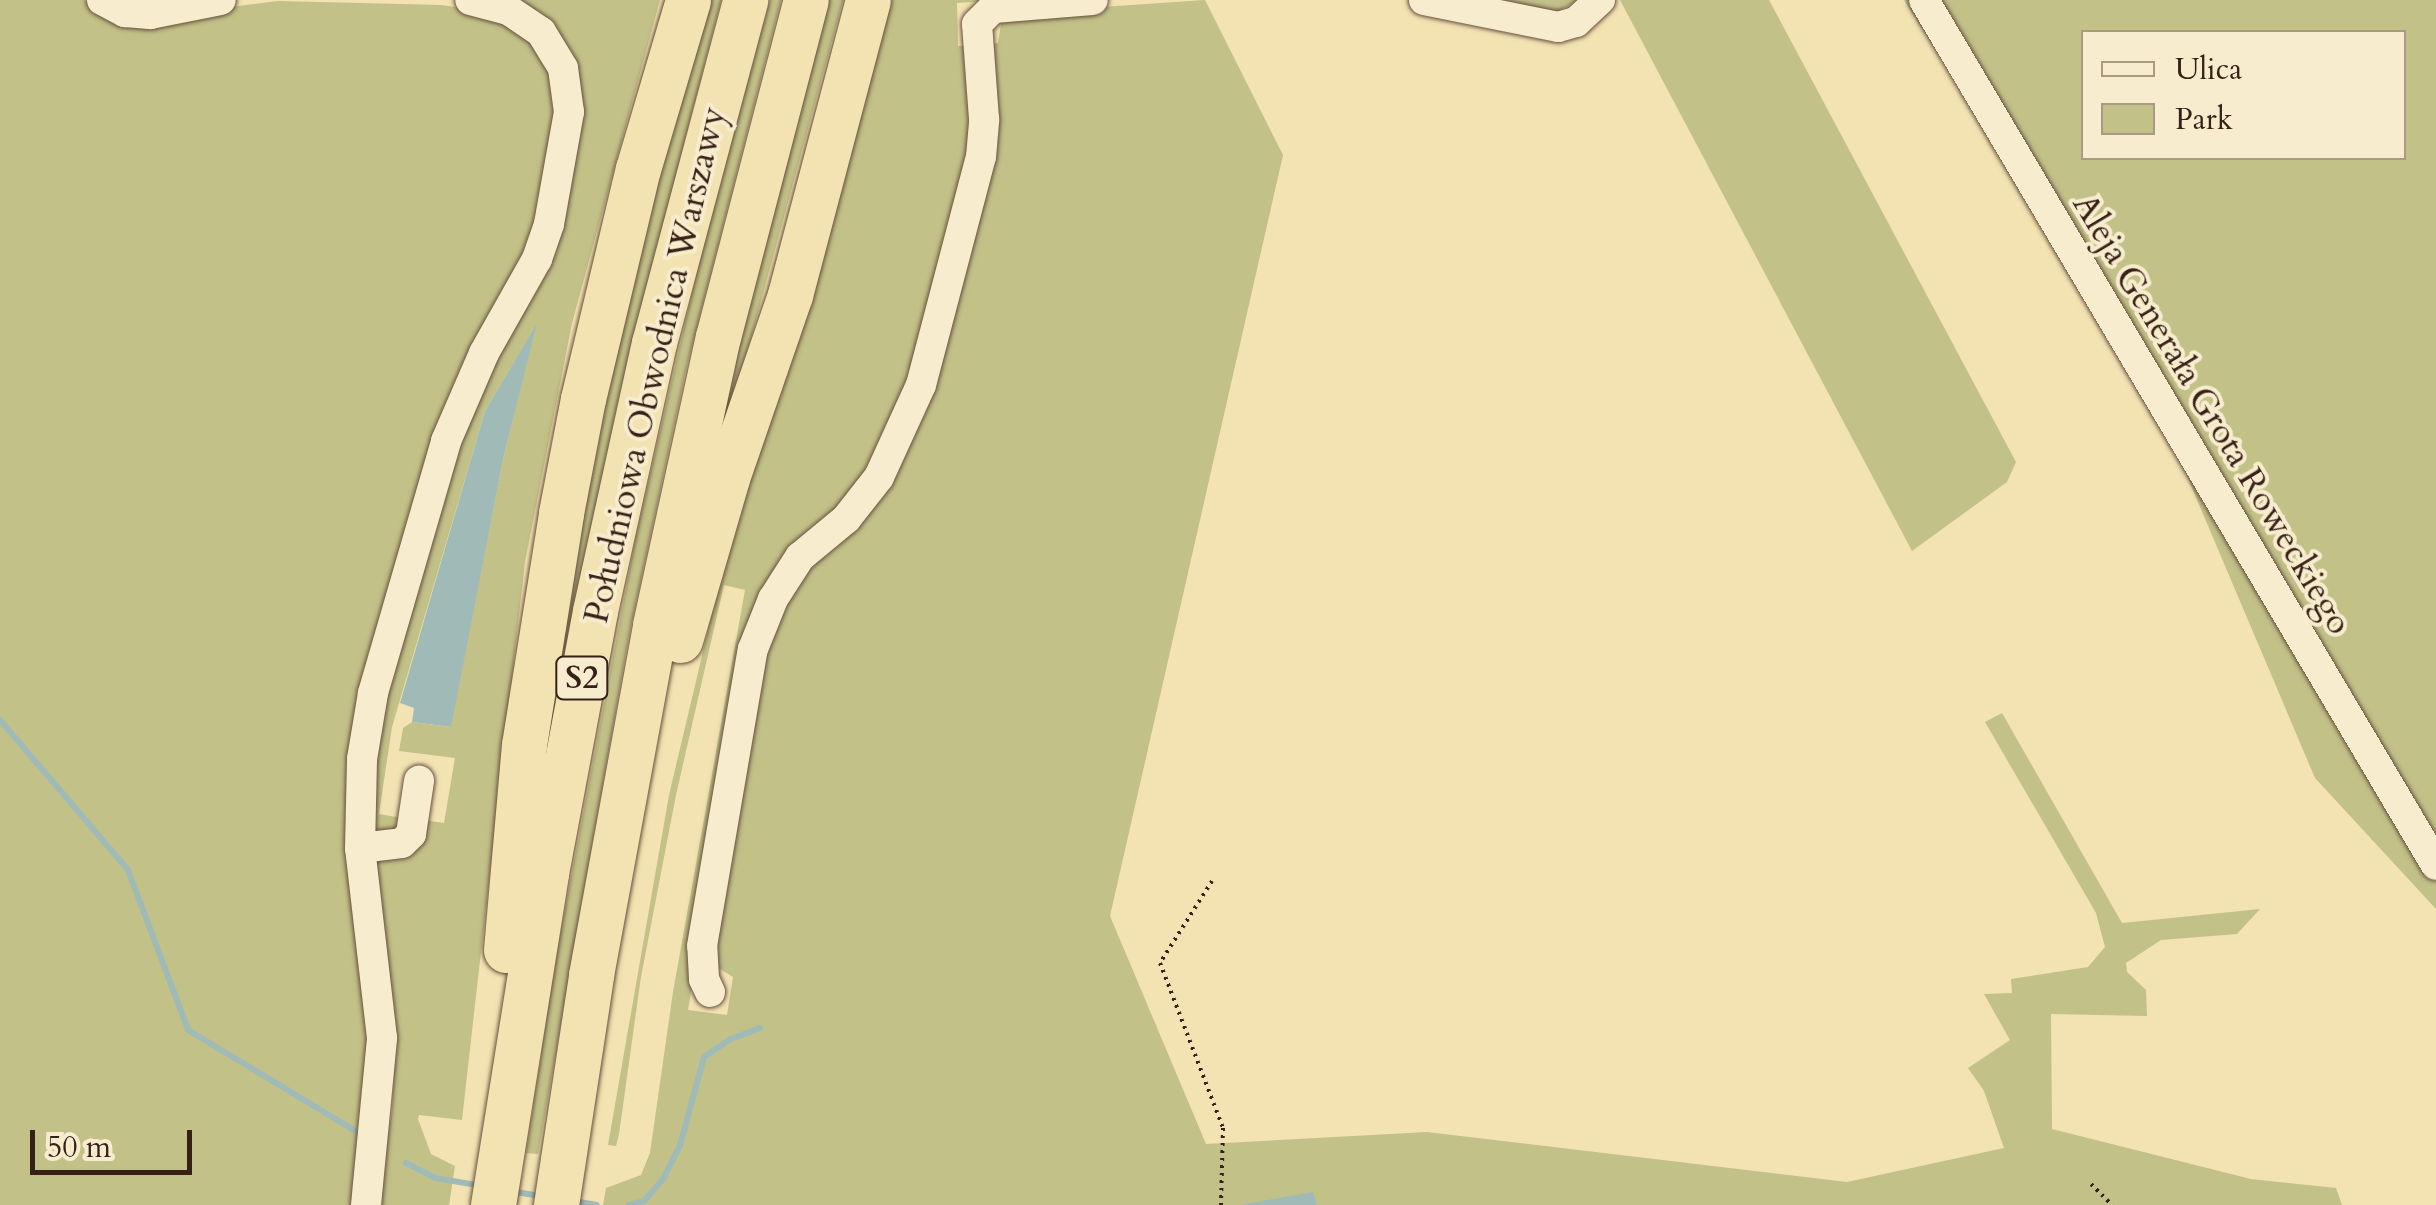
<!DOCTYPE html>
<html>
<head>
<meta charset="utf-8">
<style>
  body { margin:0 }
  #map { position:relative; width:2436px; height:1205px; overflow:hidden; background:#f3e2b2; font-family:Cardo,serif }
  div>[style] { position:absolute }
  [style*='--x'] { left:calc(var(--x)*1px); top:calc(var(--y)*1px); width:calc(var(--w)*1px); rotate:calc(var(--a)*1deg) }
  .green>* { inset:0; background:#c2c188 }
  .water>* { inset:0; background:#a0bbb7 }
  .stream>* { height:6px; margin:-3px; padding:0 3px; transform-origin:3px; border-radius:3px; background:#a0bbb7 }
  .path>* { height:4px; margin-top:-2px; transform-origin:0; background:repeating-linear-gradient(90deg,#372016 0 2.5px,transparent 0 7.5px) }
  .roads { filter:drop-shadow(0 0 2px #66503d) drop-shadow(0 0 2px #66503d) }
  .minor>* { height:30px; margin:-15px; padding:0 15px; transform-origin:15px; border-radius:15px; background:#f7eccd }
  .highway>* { height:45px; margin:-22.5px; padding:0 22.5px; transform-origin:22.5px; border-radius:22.5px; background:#f3e2b2 }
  span { translate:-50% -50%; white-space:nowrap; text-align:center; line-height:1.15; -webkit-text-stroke:8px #f7eccd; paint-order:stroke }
  .shield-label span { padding:2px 8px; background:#f7eccd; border:2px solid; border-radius:8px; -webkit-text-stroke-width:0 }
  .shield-label { font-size:32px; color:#372016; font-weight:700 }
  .street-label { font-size:35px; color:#372016 }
  .legend { position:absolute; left:2081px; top:30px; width:325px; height:130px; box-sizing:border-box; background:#f7eccd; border:2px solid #aa9a84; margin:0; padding:12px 18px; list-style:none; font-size:30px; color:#372016 }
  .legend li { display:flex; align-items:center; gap:20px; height:50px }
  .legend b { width:50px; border:2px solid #aa9a84 }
  .scale { position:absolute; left:30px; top:1130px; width:162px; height:45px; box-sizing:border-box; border:5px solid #372016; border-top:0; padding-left:12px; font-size:30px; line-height:35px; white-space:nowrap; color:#372016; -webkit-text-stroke:8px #f7eccd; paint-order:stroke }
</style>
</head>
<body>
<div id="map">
  <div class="green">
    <i style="clip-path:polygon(0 0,85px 0,94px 8px,230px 7px,278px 1px,442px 5px,484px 12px,513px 25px,543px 54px,557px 100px,532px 234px,519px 267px,455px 381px,424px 469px,366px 688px,375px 1023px,358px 1205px,0 1205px)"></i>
    <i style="clip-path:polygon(514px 0,660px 0,572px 323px,525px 562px,462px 1120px,419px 1115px,418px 1119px,431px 1154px,455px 1166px,449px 1205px,376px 1205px,392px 1111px,394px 1070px,375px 864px,423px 820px,444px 823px,455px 758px,399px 751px,403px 728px,412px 722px,450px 727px,504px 455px,535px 327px,485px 411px,392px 727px,379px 814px,408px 819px,399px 833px,372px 831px,377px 730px,463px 423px,530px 284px,576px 67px,554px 26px)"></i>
    <i style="clip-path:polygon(707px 0,721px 0,623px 382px,536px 807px,546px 686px,614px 344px,642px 228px)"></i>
    <i style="clip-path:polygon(770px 0,781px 0,687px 365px,629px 635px,538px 1154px,526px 1153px,556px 957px,636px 536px,703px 246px)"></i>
    <i style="clip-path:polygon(829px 0,843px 0,717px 463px,713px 462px,757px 270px)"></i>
    <i style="clip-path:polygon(887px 0,1005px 0,957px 3px,958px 46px,969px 46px,978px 110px,974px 150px,911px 403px,875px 475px,785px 568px,757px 622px,688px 1010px,727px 1015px,733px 977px,713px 965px,708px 948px,764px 631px,796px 573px,871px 498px,923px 408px,987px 152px,988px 44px,998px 43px,1002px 18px,1014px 13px,1205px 0,1283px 155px,1110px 916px,1206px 1144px,1427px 1132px,1847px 1182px,2004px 1148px,1984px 1091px,1968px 1068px,2010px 1040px,1984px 994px,2012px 993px,2011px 979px,2088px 967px,2105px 947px,2096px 913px,1985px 722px,2002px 713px,2122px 923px,2260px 909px,2237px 934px,2161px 940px,2126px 963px,2127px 972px,2146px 990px,2147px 1016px,2051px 1014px,2052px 1129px,2251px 1179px,2336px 1188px,2342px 1205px,603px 1205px,606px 1188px,641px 1175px,650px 1153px,673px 992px,745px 590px,724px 585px,676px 795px,641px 977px,619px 1134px,616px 1146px,608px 1145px,669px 795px,729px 542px,811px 297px)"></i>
    <i style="clip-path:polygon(1461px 0,1579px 0,1553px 14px)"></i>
    <i style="clip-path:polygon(1620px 0,1769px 0,2016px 462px,2007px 482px,1912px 551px)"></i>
    <i style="clip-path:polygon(evenodd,1904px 0,2436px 0,2436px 909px,2315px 778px,2144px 375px,1904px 0,2084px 32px,2404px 32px,2404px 158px,2084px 158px,2084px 32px)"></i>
  </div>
  <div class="water">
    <i style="clip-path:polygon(537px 323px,504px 455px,451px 727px,412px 722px,414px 708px,400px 703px,485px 411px)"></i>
    <i style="clip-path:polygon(1313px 1192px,1317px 1205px,1239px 1205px)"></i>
  </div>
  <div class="stream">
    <i style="--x:0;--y:720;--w:197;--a:49.5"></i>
    <i style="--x:128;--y:870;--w:171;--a:69.4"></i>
    <i style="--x:188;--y:1030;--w:200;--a:31.1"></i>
    <i style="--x:406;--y:1163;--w:33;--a:27"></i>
    <i style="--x:435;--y:1178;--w:43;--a:9.5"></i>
    <i style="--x:509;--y:1191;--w:32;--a:9"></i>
    <i style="--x:574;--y:1201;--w:23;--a:10"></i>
    <i style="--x:629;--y:1205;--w:16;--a:-15"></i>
    <i style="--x:644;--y:1201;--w:29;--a:-49"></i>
    <i style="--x:663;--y:1179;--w:38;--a:-63"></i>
    <i style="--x:680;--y:1145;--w:91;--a:-74.7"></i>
    <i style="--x:704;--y:1057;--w:32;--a:-34"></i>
    <i style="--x:731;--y:1039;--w:31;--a:-21"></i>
  </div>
  <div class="path">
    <i style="--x:1212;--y:881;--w:97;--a:122.4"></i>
    <i style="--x:1160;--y:963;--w:177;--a:69.1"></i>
    <i style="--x:1223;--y:1128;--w:77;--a:91.5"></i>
    <i style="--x:2091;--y:1184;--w:30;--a:45"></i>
  </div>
  <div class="roads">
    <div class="minor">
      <i style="--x:102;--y:0;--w:26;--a:28"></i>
      <i style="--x:125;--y:12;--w:25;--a:5"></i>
      <i style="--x:150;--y:14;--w:72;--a:-11.2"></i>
      <i style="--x:1424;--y:0;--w:137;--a:11.4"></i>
      <i style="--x:1558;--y:27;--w:19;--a:-16"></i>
      <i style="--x:1576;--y:22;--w:33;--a:-43"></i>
      <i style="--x:1924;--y:0;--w:1005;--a:59.38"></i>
      <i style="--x:360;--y:848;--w:42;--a:-6.8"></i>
      <i style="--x:402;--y:843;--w:13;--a:-45"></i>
      <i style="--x:411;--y:834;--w:54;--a:-81.4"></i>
      <i style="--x:710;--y:992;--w:14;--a:-115"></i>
      <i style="--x:704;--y:979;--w:33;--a:-93"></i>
      <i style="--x:702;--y:946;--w:301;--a:-80.3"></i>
      <i style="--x:753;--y:649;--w:54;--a:-68.2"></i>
      <i style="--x:773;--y:599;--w:50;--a:-57.3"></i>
      <i style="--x:800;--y:557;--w:60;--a:-39.6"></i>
      <i style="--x:846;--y:519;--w:53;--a:-51.8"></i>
      <i style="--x:879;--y:477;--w:101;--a:-65.5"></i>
      <i style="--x:921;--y:385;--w:236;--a:-75.3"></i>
      <i style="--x:981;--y:157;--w:38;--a:-85"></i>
      <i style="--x:984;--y:119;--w:95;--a:-94.2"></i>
      <i style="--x:977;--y:24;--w:23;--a:-45"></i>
      <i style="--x:993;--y:8;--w:100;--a:-4.6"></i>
      <i style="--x:366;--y:1205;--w:168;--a:-84.5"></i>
      <i style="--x:382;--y:1038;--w:191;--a:-96.6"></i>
      <i style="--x:360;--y:848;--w:89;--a:-88.7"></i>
      <i style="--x:362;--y:759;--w:67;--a:-80.5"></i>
      <i style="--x:373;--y:693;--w:262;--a:-73.8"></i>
      <i style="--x:446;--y:441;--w:96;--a:-66.6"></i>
      <i style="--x:484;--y:353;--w:108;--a:-60.6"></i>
      <i style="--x:537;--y:259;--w:37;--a:-71"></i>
      <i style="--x:549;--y:224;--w:114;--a:-79.9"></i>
      <i style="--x:569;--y:112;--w:44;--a:-97.8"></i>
      <i style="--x:563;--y:68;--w:42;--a:-121.4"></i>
      <i style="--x:541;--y:32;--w:40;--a:-146"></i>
      <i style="--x:508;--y:10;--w:39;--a:-165"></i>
    </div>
    <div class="highway">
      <i style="--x:680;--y:640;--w:169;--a:-73.8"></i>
      <i style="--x:727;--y:478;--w:194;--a:-71"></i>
      <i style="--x:790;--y:295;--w:305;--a:-75.2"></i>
      <i style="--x:506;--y:950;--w:206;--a:-85"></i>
      <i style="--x:524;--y:745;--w:235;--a:-80.9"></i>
      <i style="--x:561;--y:513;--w:116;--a:-79.1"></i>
      <i style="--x:583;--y:399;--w:236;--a:-76.6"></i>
      <i style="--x:638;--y:169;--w:176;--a:-73.5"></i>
      <i style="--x:493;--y:1205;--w:336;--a:-80.9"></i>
      <i style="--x:546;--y:873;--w:267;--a:-79.4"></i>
      <i style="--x:595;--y:611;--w:274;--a:-77.6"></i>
      <i style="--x:654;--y:343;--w:355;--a:-75.1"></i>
      <i style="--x:556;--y:1205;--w:233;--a:-81.3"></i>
      <i style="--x:591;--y:975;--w:356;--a:-79.6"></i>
      <i style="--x:655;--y:625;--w:295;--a:-77.7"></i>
      <i style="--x:718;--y:337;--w:348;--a:-75.4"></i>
    </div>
  </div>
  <div class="shield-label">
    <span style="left:582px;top:678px">S2</span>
  </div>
  <div class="street-label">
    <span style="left:655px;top:365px;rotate:-77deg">Południowa Obwodnica Warszawy</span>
    <span style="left:2212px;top:414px;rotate:59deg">Aleja Generała Grota Roweckiego</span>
  </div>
  <ul class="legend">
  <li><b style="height:12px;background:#f7eccd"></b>Ulica</li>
  <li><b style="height:28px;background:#c2c188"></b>Park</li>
  </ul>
  <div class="scale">50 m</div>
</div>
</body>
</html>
